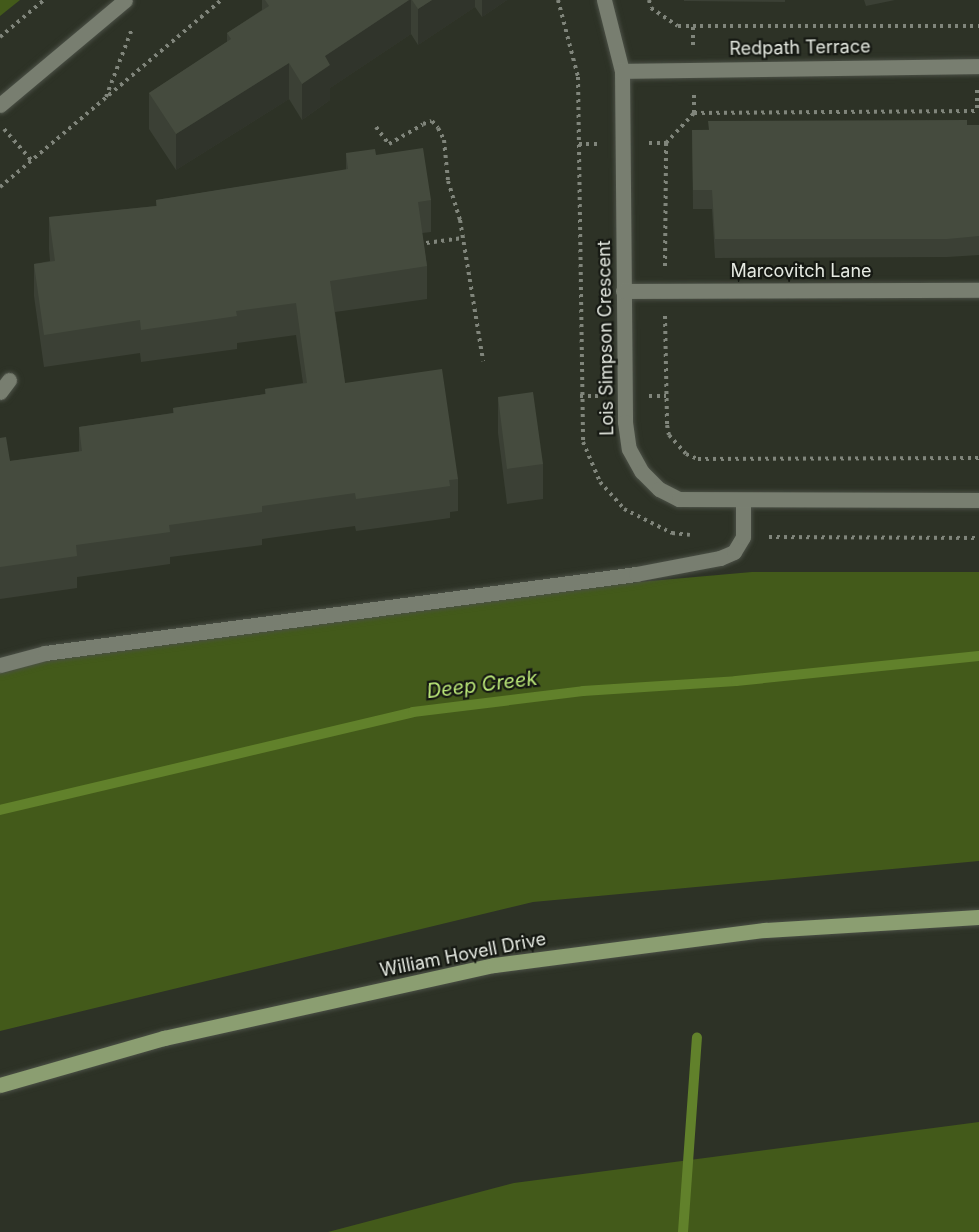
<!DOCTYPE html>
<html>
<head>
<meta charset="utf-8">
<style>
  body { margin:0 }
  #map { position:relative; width:979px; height:1232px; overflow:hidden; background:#2d3226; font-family:Inter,sans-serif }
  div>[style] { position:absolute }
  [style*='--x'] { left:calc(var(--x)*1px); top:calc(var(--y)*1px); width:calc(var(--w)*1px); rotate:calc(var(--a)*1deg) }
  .green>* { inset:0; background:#435a1a }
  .stream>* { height:10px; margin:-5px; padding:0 5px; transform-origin:5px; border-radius:5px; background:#61812b }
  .path>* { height:4px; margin-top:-2px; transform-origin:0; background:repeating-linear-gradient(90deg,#80857b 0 3px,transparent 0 7.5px) }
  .roads { filter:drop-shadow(0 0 2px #4b5046) drop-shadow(0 0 2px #4b5046) }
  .service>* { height:15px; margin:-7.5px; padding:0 7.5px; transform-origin:7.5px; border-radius:7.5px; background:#787e70 }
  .minor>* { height:15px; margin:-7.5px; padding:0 7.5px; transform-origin:7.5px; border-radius:7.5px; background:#787e70 }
  .tertiary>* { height:15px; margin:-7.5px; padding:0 7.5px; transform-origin:7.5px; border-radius:7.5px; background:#787e70 }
  .primary>* { height:15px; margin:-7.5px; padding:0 7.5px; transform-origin:7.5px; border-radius:7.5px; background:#8b9e71 }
  .wall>* { inset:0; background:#3b4035 }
  .shaded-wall>* { inset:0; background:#30342b }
  .building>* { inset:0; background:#454b3e }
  span { translate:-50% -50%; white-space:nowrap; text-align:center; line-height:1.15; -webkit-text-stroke:4.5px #161913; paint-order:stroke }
  .street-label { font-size:18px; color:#e6eae2 }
  .water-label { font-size:20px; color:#bce979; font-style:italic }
</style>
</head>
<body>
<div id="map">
  <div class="green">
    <i style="clip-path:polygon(0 0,20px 0,0 16px)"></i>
    <i style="clip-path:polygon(752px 572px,979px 572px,979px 861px,533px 902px,0 1031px,0 665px,559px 589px)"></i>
    <i style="clip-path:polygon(979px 1122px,979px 1232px,328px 1232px,514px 1183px)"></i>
  </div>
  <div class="stream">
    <i style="--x:0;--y:810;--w:424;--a:-13.3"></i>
    <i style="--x:413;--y:712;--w:171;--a:-7"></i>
    <i style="--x:583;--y:691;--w:153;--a:-3.7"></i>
    <i style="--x:736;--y:681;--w:244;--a:-5.9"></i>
    <i style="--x:683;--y:1232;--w:195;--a:-85.9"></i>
  </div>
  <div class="path">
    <i style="--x:558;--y:0;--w:80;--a:75.4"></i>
    <i style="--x:578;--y:77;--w:365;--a:89.2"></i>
    <i style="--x:583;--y:442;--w:43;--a:67"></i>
    <i style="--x:600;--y:482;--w:36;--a:48"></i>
    <i style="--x:624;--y:509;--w:54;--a:26.6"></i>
    <i style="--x:672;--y:533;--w:18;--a:6"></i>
    <i style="--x:649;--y:0;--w:8;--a:76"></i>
    <i style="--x:651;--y:8;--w:32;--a:34"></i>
    <i style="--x:678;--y:26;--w:301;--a:0"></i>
    <i style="--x:693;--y:27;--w:19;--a:90"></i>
    <i style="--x:0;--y:37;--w:57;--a:-40.1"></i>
    <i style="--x:977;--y:90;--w:21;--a:90"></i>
    <i style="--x:694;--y:95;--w:18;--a:90"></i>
    <i style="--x:106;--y:97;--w:73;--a:-69.1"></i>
    <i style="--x:376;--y:127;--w:21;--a:53"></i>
    <i style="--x:389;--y:144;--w:39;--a:-30"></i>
    <i style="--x:423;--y:124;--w:9;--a:-18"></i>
    <i style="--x:432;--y:121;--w:9;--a:49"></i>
    <i style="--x:438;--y:128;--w:13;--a:63"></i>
    <i style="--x:444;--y:140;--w:41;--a:84.4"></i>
    <i style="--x:448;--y:181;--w:41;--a:72.9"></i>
    <i style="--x:460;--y:220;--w:143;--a:80.7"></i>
    <i style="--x:4;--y:129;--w:41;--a:48.9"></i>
    <i style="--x:649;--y:143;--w:17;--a:0"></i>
    <i style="--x:579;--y:144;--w:18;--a:0"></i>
    <i style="--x:0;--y:187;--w:289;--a:-40.2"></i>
    <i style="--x:419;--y:244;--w:44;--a:-7.8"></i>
    <i style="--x:665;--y:266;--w:123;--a:-89.5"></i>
    <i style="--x:666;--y:143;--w:41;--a:-47"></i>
    <i style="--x:694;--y:113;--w:285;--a:-0.4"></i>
    <i style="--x:665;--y:316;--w:109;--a:88.9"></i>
    <i style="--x:667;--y:425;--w:10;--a:79"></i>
    <i style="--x:669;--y:435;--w:25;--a:48"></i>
    <i style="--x:686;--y:454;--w:13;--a:23"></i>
    <i style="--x:698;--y:459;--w:281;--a:-0.2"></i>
    <i style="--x:580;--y:396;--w:19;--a:0"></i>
    <i style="--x:649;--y:396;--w:17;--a:0"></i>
    <i style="--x:769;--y:537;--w:210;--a:0.3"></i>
  </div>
  <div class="roads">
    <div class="service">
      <i style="--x:0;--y:392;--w:15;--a:-53"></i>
      <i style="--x:0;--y:665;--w:47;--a:-14.9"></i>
      <i style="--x:45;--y:653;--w:596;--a:-7.61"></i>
      <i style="--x:636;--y:574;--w:86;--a:-10.8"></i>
      <i style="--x:720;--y:558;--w:15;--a:-23"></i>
      <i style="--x:734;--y:552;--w:17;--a:-59"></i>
      <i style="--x:743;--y:537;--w:36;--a:-90"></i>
    </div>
    <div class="minor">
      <i style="--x:604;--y:0;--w:73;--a:75.8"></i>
      <i style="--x:622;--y:71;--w:351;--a:89.5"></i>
      <i style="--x:625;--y:422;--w:27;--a:82"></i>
      <i style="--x:629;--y:449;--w:26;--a:61"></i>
      <i style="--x:642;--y:472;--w:24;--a:45"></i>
      <i style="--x:659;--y:489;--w:22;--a:27"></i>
      <i style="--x:679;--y:499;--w:300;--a:0.2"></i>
      <i style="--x:622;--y:71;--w:357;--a:-0.8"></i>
      <i style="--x:623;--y:291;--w:356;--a:-0.2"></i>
    </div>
    <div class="tertiary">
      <i style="--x:0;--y:105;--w:163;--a:-40"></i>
    </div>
    <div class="primary">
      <i style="--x:0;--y:1085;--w:171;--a:-16"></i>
      <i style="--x:164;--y:1038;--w:338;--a:-12.5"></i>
      <i style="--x:494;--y:965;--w:273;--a:-7.4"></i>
      <i style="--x:765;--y:930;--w:214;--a:-3.5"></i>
    </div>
  </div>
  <div class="wall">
    <i style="clip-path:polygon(262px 0,507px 0,482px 17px,475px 7px,418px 45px,411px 34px,330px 88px,330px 100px,302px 120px,289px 99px,176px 170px,149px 129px,149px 93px,227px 42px,227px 33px,262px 10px)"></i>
    <i style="clip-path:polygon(684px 0,785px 0,785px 2px,684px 1px)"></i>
    <i style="clip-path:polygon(864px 0,895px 0,866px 6px)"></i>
    <i style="clip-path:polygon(979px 125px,979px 255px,947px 257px,715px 258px,712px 209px,693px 209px,692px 130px)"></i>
    <i style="clip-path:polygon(346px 153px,376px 155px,431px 200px,431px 232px,422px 233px,427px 266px,427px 299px,335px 312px,345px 383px,458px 479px,458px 511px,450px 512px,450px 518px,356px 531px,355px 526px,262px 539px,262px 545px,170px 557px,170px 564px,77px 577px,77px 588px,0 599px,0 438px,10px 461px,79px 452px,79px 427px,173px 413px,173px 408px,265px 394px,265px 389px,303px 383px,296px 335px,237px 343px,237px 349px,141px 362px,140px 353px,44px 367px,34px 296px,34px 264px,50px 261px,49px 249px,49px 217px,156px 206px,156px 200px,346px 170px)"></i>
    <i style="clip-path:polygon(498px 397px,543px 464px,543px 499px,507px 504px,498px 433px)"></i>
  </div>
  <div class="shaded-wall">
    <i style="clip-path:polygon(409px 0,411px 0,411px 34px,330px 88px,330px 100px,302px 120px,302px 84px,325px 56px)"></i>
    <i style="clip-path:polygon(432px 0,475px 0,475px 7px,418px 45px,418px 9px)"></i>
    <i style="clip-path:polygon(482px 0,507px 0,482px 17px)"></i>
    <i style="clip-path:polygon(289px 63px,289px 99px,176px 170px,176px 134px)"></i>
  </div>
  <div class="building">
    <i style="clip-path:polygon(265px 0,409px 0,325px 56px,330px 65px,302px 84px,289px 63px,176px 134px,149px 93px,231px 39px,227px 33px,269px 6px)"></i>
    <i style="clip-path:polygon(412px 0,432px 0,418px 9px)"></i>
    <i style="clip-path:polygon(967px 120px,967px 125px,979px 125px,979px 236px,947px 239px,715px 239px,712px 190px,693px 190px,692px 130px,709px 130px,708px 121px)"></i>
    <i style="clip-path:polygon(423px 148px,431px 200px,418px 202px,427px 266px,330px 281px,345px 383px,442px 369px,458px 479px,449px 480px,450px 486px,356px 499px,355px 493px,262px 506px,262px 512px,169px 525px,170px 532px,76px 545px,77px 556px,0 567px,0 438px,6px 437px,10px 461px,82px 451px,79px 427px,174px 413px,173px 408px,266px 394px,265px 389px,307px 383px,296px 303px,236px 311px,237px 316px,141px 330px,140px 320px,44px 335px,34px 264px,55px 261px,49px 217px,157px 206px,156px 200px,348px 169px,346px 153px,375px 149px,376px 155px)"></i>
    <i style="clip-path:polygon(533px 392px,543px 464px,507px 469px,498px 397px)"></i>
  </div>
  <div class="street-label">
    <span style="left:800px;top:48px;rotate:-1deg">Redpath Terrace</span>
    <span style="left:801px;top:271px">Marcovitch Lane</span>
    <span style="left:606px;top:338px;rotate:-91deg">Lois Simpson Crescent</span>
    <span style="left:463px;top:955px;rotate:-11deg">William Hovell Drive</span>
  </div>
  <div class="water-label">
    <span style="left:482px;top:685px;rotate:-7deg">Deep Creek</span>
  </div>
</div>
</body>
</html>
